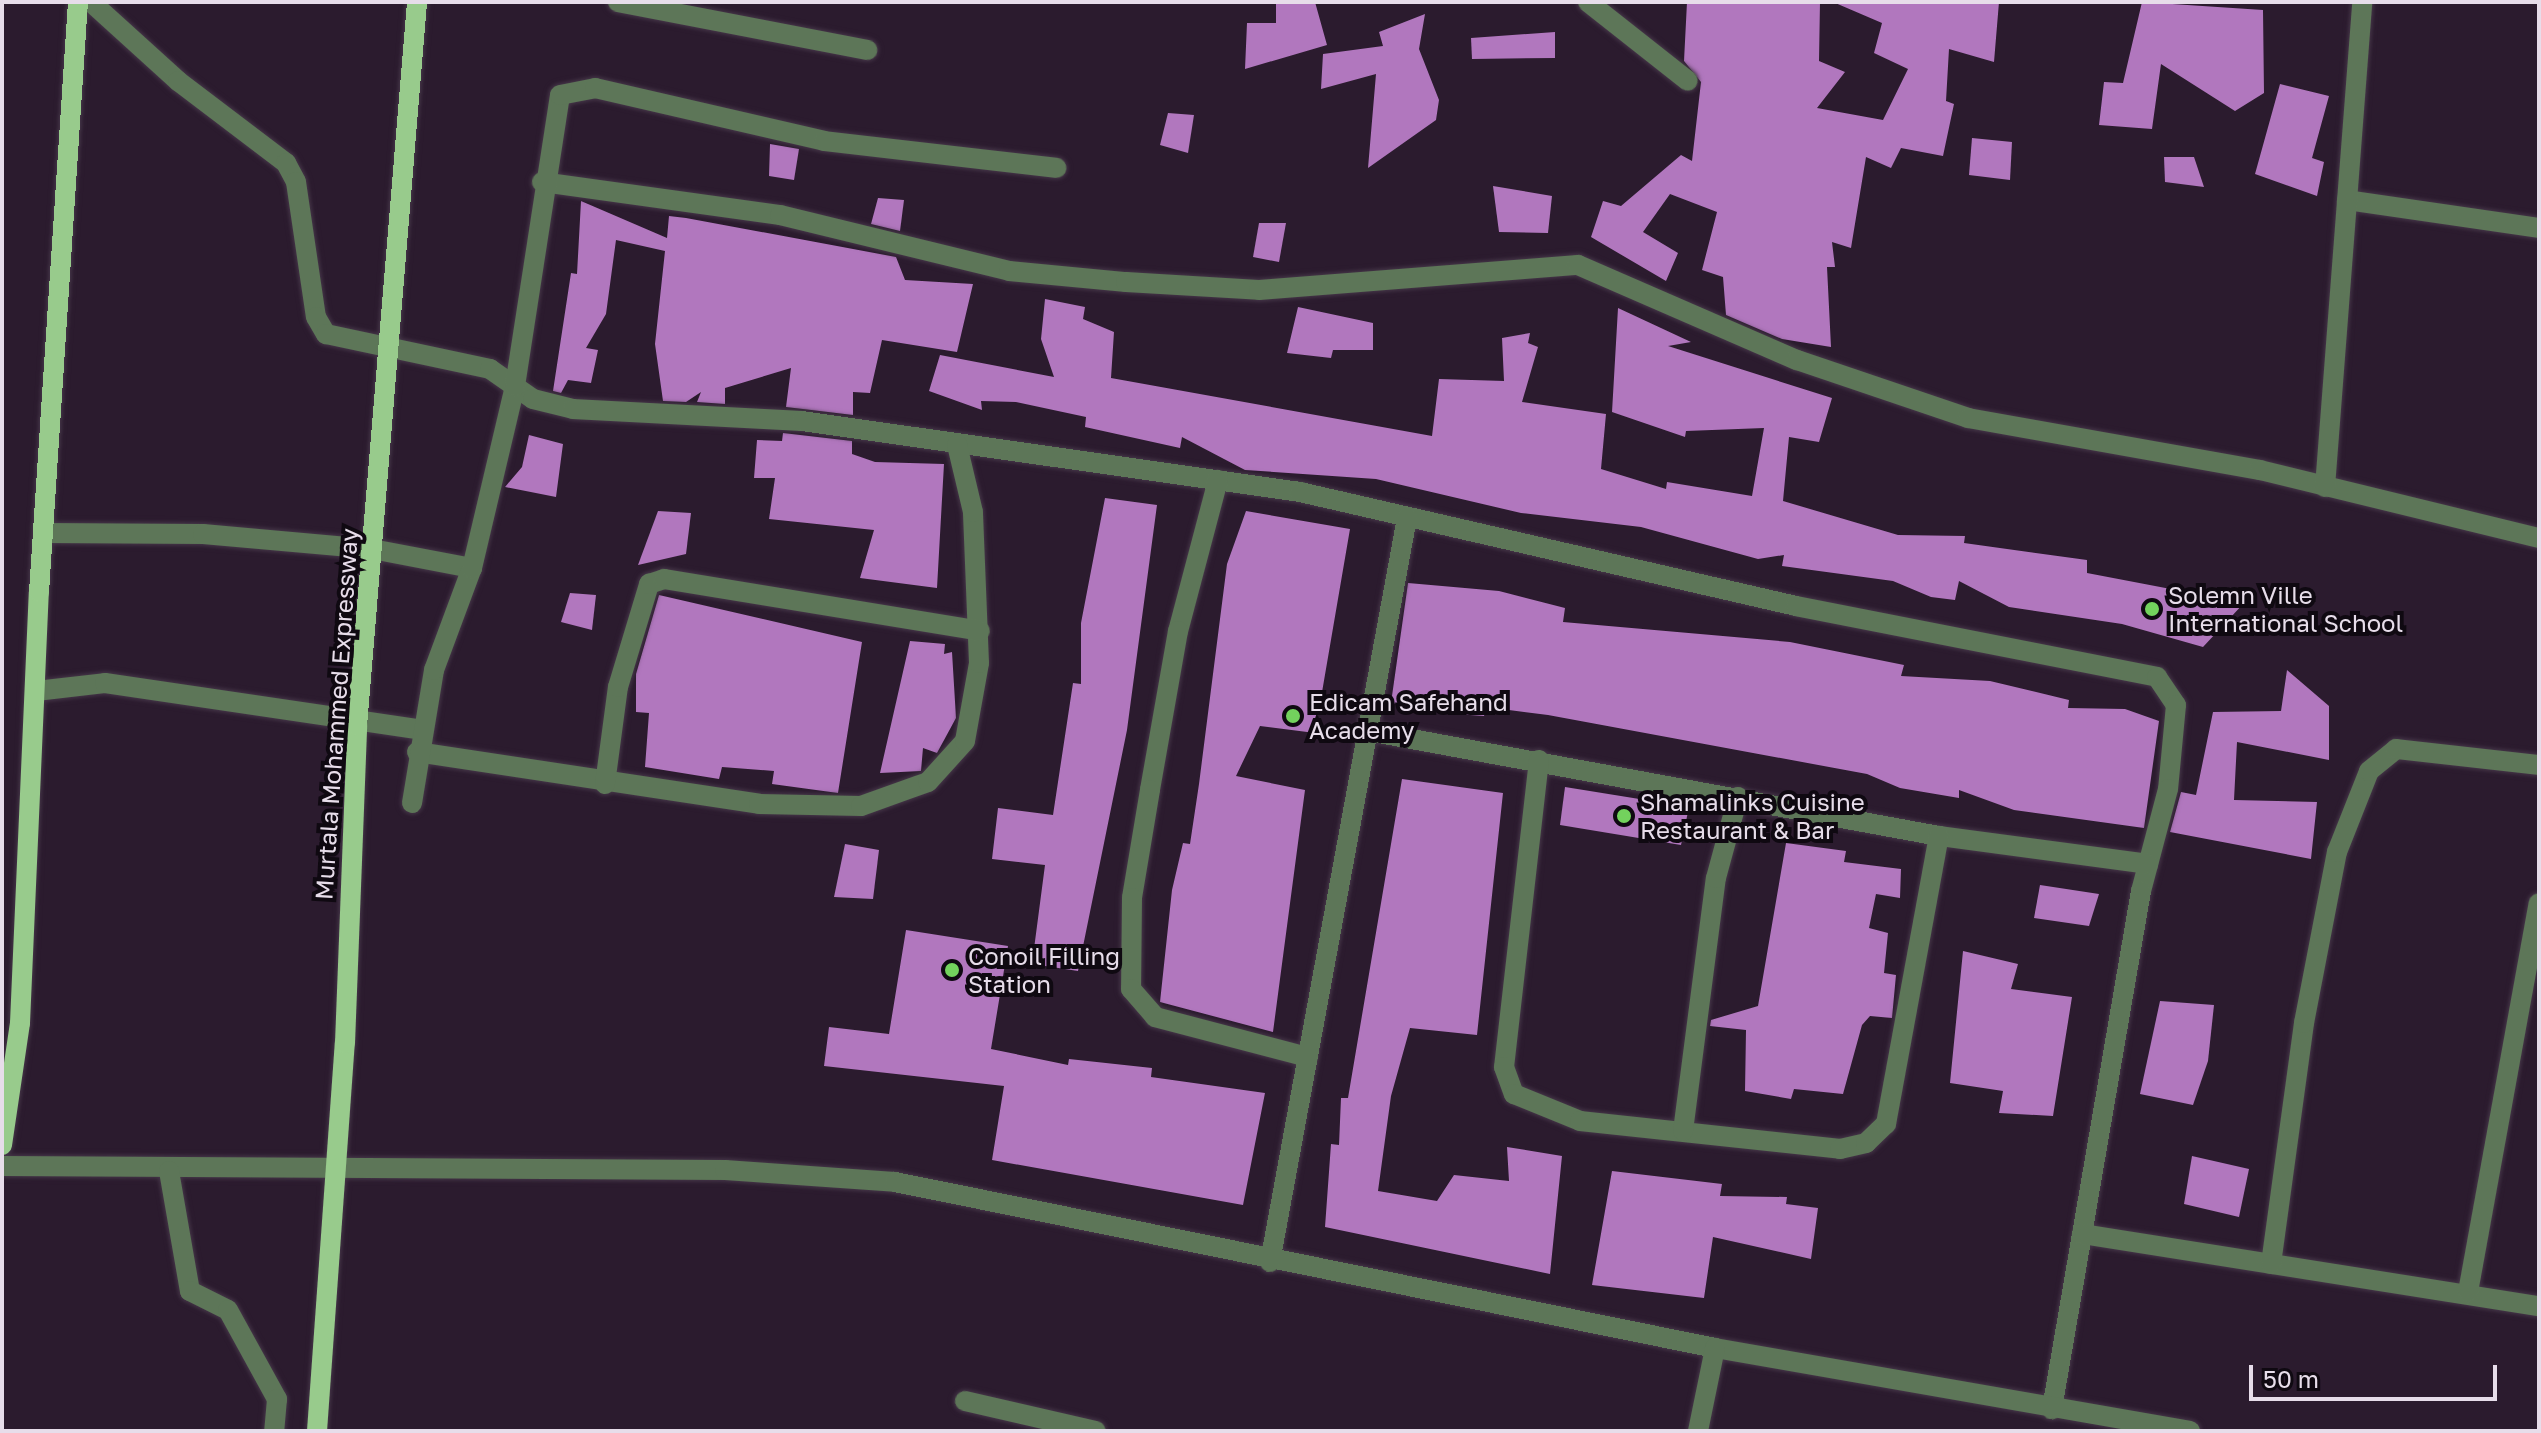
<!DOCTYPE html>
<html>
<head>
<meta charset="utf-8">
<style>
  body { margin:0 }
  #map { position:relative; width:2541px; height:1433px; overflow:hidden; background:#2b1b2e; font-family:"Golos Text",sans-serif }
  div>[style] { position:absolute }
  [style*='--x'] { left:calc(var(--x)*1px); top:calc(var(--y)*1px); width:calc(var(--w)*1px); rotate:calc(var(--a)*1deg) }
  .building>* { inset:0; background:#b177be }
  .roads { filter:drop-shadow(0 0 2px #453648) drop-shadow(0 0 2px #453648) }
  .minor>* { height:20px; margin:-10px; padding:0 10px; transform-origin:10px; border-radius:10px; background:#5d7658 }
  .major>* { height:20px; margin:-10px; padding:0 10px; transform-origin:10px; border-radius:10px; background:#98cb8c }
  .dots>* { width:22px; height:22px; translate:-50% -50%; box-sizing:border-box; border:4px solid #0f0911; border-radius:50% }
  span { translate:-50% -50%; white-space:nowrap; text-align:center; line-height:1.15; -webkit-text-stroke:8px #0f0911; paint-order:stroke }
  .poi-label { font-size:24px; color:#e7ddea }
  .left { translate:0 -50%; text-align:left }
  .street-label { font-size:24px; color:#e7ddea }
  .frame { position:absolute; inset:0; border:4px solid #e7ddea; pointer-events:none }
  .scale { position:absolute; left:2249px; top:1365px; width:248px; height:36px; box-sizing:border-box; border:4px solid #e7ddea; border-top:0; padding-left:10px; font-size:24px; line-height:28px; white-space:nowrap; color:#e7ddea; -webkit-text-stroke:6px #0f0911; paint-order:stroke }
</style>
</head>
<body>
<div id="map">
  <div class="building">
    <i style="clip-path:polygon(1276px 2px,1315px 2px,1327px 45px,1245px 69px,1247px 23px,1276px 23px)"></i>
    <i style="clip-path:polygon(1687px 2px,1820px 2px,1819px 61px,1845px 72px,1817px 108px,1883px 120px,1908px 69px,1874px 53px,1882px 23px,1833px 2px,1999px 2px,1994px 62px,1949px 49px,1946px 101px,1954px 104px,1943px 156px,1901px 148px,1891px 168px,1866px 157px,1851px 248px,1832px 242px,1835px 267px,1827px 267px,1831px 347px,1782px 339px,1726px 315px,1723px 277px,1702px 270px,1717px 212px,1670px 194px,1643px 232px,1678px 253px,1666px 281px,1591px 237px,1603px 201px,1621px 206px,1681px 155px,1692px 161px,1701px 82px,1684px 61px)"></i>
    <i style="clip-path:polygon(2142px 2px,2263px 10px,2264px 93px,2235px 111px,2161px 64px,2152px 129px,2099px 125px,2104px 82px,2123px 83px)"></i>
    <i style="clip-path:polygon(1425px 14px,1419px 49px,1439px 100px,1436px 120px,1368px 168px,1376px 74px,1321px 89px,1323px 54px,1383px 46px,1379px 32px)"></i>
    <i style="clip-path:polygon(1555px 32px,1555px 58px,1472px 59px,1471px 38px)"></i>
    <i style="clip-path:polygon(2280px 84px,2329px 96px,2312px 158px,2324px 162px,2317px 196px,2255px 174px)"></i>
    <i style="clip-path:polygon(1168px 113px,1194px 115px,1188px 153px,1160px 145px)"></i>
    <i style="clip-path:polygon(1972px 138px,2012px 142px,2010px 180px,1969px 175px)"></i>
    <i style="clip-path:polygon(770px 144px,799px 149px,794px 180px,769px 176px)"></i>
    <i style="clip-path:polygon(2164px 157px,2194px 157px,2204px 187px,2165px 182px)"></i>
    <i style="clip-path:polygon(1493px 186px,1552px 196px,1548px 233px,1499px 232px)"></i>
    <i style="clip-path:polygon(878px 198px,904px 200px,900px 231px,871px 224px)"></i>
    <i style="clip-path:polygon(581px 201px,667px 238px,669px 216px,686px 218px,896px 257px,905px 280px,973px 284px,957px 352px,882px 340px,870px 393px,853px 392px,853px 415px,786px 407px,791px 368px,725px 388px,725px 404px,697px 402px,701px 392px,686px 402px,663px 401px,655px 344px,665px 251px,616px 240px,606px 314px,586px 348px,598px 350px,591px 383px,568px 380px,561px 393px,553px 391px,571px 273px,577px 274px)"></i>
    <i style="clip-path:polygon(1259px 223px,1286px 223px,1279px 262px,1253px 257px)"></i>
    <i style="clip-path:polygon(1045px 299px,1085px 307px,1083px 319px,1114px 332px,1111px 378px,1432px 436px,1439px 379px,1504px 381px,1502px 338px,1530px 333px,1528px 343px,1538px 347px,1522px 402px,1606px 414px,1601px 469px,1666px 489px,1667px 482px,1752px 496px,1764px 428px,1686px 431px,1685px 437px,1612px 412px,1618px 308px,1691px 342px,1668px 346px,1832px 398px,1819px 442px,1789px 437px,1783px 501px,1898px 535px,1965px 536px,1964px 543px,2087px 560px,2087px 573px,2244px 603px,2203px 647px,2122px 624px,2009px 607px,1959px 581px,1955px 600px,1931px 597px,1893px 581px,1782px 566px,1784px 555px,1758px 559px,1641px 527px,1521px 513px,1376px 479px,1245px 470px,1182px 437px,1180px 448px,1085px 427px,1086px 417px,1016px 402px,981px 401px,982px 410px,929px 391px,940px 355px,1054px 377px,1041px 339px)"></i>
    <i style="clip-path:polygon(1298px 307px,1373px 323px,1373px 350px,1333px 350px,1331px 358px,1287px 353px)"></i>
    <i style="clip-path:polygon(783px 433px,852px 441px,852px 454px,875px 462px,944px 464px,937px 588px,860px 578px,874px 530px,769px 519px,775px 478px,754px 478px,757px 440px,782px 441px)"></i>
    <i style="clip-path:polygon(529px 435px,563px 444px,556px 497px,505px 487px,522px 467px)"></i>
    <i style="clip-path:polygon(1105px 498px,1157px 505px,1127px 730px,1078px 971px,1032px 964px,1045px 865px,992px 859px,998px 808px,1053px 815px,1073px 683px,1081px 684px,1081px 623px)"></i>
    <i style="clip-path:polygon(658px 511px,691px 513px,686px 554px,638px 565px)"></i>
    <i style="clip-path:polygon(1246px 511px,1350px 529px,1315px 733px,1260px 726px,1236px 776px,1305px 790px,1273px 1032px,1160px 1002px,1172px 890px,1183px 843px,1190px 844px,1199px 784px,1227px 564px)"></i>
    <i style="clip-path:polygon(1408px 583px,1499px 591px,1565px 608px,1563px 622px,1790px 642px,1904px 665px,1901px 676px,1990px 681px,2069px 700px,2068px 708px,2125px 709px,2159px 721px,2144px 828px,2014px 810px,1959px 790px,1959px 798px,1900px 788px,1867px 774px,1548px 715px,1486px 707px,1484px 716px,1456px 714px,1391px 703px)"></i>
    <i style="clip-path:polygon(570px 593px,596px 595px,592px 630px,561px 622px)"></i>
    <i style="clip-path:polygon(659px 595px,862px 642px,838px 793px,772px 784px,774px 771px,722px 767px,719px 779px,645px 767px,649px 713px,636px 712px,636px 674px)"></i>
    <i style="clip-path:polygon(910px 641px,945px 644px,944px 654px,952px 652px,956px 718px,937px 753px,923px 748px,921px 771px,880px 773px)"></i>
    <i style="clip-path:polygon(2287px 670px,2329px 706px,2329px 760px,2237px 742px,2234px 800px,2317px 802px,2311px 859px,2170px 832px,2181px 792px,2196px 795px,2213px 712px,2281px 711px)"></i>
    <i style="clip-path:polygon(1402px 779px,1503px 793px,1477px 1035px,1410px 1028px,1391px 1096px,1378px 1191px,1437px 1201px,1454px 1175px,1509px 1181px,1507px 1147px,1562px 1156px,1550px 1274px,1325px 1227px,1331px 1144px,1339px 1145px,1341px 1098px,1348px 1098px)"></i>
    <i style="clip-path:polygon(1565px 787px,1689px 807px,1681px 845px,1560px 825px)"></i>
    <i style="clip-path:polygon(1786px 843px,1846px 851px,1844px 862px,1901px 869px,1900px 898px,1876px 894px,1869px 928px,1888px 933px,1884px 973px,1896px 975px,1892px 1018px,1870px 1016px,1862px 1025px,1843px 1094px,1794px 1089px,1791px 1099px,1745px 1091px,1746px 1030px,1710px 1026px,1711px 1020px,1758px 1006px)"></i>
    <i style="clip-path:polygon(845px 844px,879px 850px,873px 899px,834px 897px)"></i>
    <i style="clip-path:polygon(2040px 885px,2099px 894px,2089px 926px,2034px 918px)"></i>
    <i style="clip-path:polygon(906px 930px,1008px 946px,991px 1049px,1068px 1065px,1069px 1059px,1152px 1068px,1151px 1077px,1265px 1093px,1243px 1205px,992px 1160px,1004px 1086px,824px 1066px,829px 1027px,889px 1034px)"></i>
    <i style="clip-path:polygon(1963px 951px,2018px 964px,2011px 989px,2072px 997px,2053px 1116px,1999px 1113px,2003px 1091px,1950px 1083px)"></i>
    <i style="clip-path:polygon(2160px 1001px,2214px 1005px,2208px 1061px,2193px 1105px,2140px 1094px)"></i>
    <i style="clip-path:polygon(2192px 1156px,2249px 1169px,2239px 1217px,2184px 1204px)"></i>
    <i style="clip-path:polygon(1612px 1171px,1722px 1184px,1720px 1196px,1787px 1197px,1786px 1204px,1818px 1208px,1811px 1259px,1713px 1237px,1704px 1298px,1592px 1285px)"></i>
  </div>
  <div class="roads">
    <div class="minor">
      <i style="--x:91;--y:2;--w:118;--a:42.2"></i>
      <i style="--x:178;--y:81;--w:136;--a:37.2"></i>
      <i style="--x:286;--y:163;--w:21;--a:62"></i>
      <i style="--x:296;--y:182;--w:136;--a:81.6"></i>
      <i style="--x:316;--y:317;--w:20;--a:60"></i>
      <i style="--x:326;--y:334;--w:168;--a:12"></i>
      <i style="--x:490;--y:369;--w:52;--a:34.9"></i>
      <i style="--x:533;--y:399;--w:41;--a:14"></i>
      <i style="--x:573;--y:409;--w:229;--a:3"></i>
      <i style="--x:802;--y:421;--w:503;--a:8.11"></i>
      <i style="--x:1300;--y:492;--w:509;--a:12.94"></i>
      <i style="--x:1796;--y:606;--w:368;--a:11.1"></i>
      <i style="--x:2157;--y:677;--w:34;--a:56"></i>
      <i style="--x:2176;--y:705;--w:84;--a:95.4"></i>
      <i style="--x:2168;--y:789;--w:106;--a:104.8"></i>
      <i style="--x:2141;--y:891;--w:526;--a:99.75"></i>
      <i style="--x:618;--y:2;--w:254;--a:10.9"></i>
      <i style="--x:1588;--y:2;--w:127;--a:38.3"></i>
      <i style="--x:542;--y:182;--w:240;--a:7.9"></i>
      <i style="--x:780;--y:215;--w:236;--a:13.7"></i>
      <i style="--x:1009;--y:271;--w:118;--a:5.4"></i>
      <i style="--x:1126;--y:282;--w:133;--a:3.4"></i>
      <i style="--x:1259;--y:290;--w:320;--a:-4.5"></i>
      <i style="--x:1578;--y:265;--w:239;--a:23.5"></i>
      <i style="--x:1797;--y:360;--w:181;--a:18.7"></i>
      <i style="--x:1968;--y:418;--w:297;--a:10.1"></i>
      <i style="--x:2260;--y:470;--w:287;--a:13.7"></i>
      <i style="--x:2347;--y:200;--w:194;--a:8.3"></i>
      <i style="--x:1218;--y:480;--w:156;--a:104.8"></i>
      <i style="--x:1178;--y:631;--w:161;--a:100"></i>
      <i style="--x:1150;--y:790;--w:109;--a:99.5"></i>
      <i style="--x:1132;--y:898;--w:91;--a:90.6"></i>
      <i style="--x:1131;--y:989;--w:37;--a:49"></i>
      <i style="--x:1155;--y:1017;--w:158;--a:14.7"></i>
      <i style="--x:2325;--y:487;--w:486;--a:-85.6"></i>
      <i style="--x:43;--y:533;--w:160;--a:0.4"></i>
      <i style="--x:203;--y:534;--w:170;--a:5.1"></i>
      <i style="--x:372;--y:549;--w:102;--a:10.8"></i>
      <i style="--x:36;--y:691;--w:69;--a:-6.6"></i>
      <i style="--x:105;--y:683;--w:320;--a:8.4"></i>
      <i style="--x:1368;--y:731;--w:581;--a:10.42"></i>
      <i style="--x:1939;--y:836;--w:211;--a:7.6"></i>
      <i style="--x:417;--y:752;--w:346;--a:8.6"></i>
      <i style="--x:759;--y:804;--w:102;--a:1.1"></i>
      <i style="--x:861;--y:806;--w:71;--a:-19.7"></i>
      <i style="--x:928;--y:782;--w:55;--a:-47.9"></i>
      <i style="--x:965;--y:741;--w:79;--a:-79.8"></i>
      <i style="--x:979;--y:663;--w:151;--a:-92.3"></i>
      <i style="--x:973;--y:512;--w:69;--a:-103.4"></i>
      <i style="--x:1539;--y:760;--w:309;--a:96.5"></i>
      <i style="--x:1504;--y:1067;--w:29;--a:70"></i>
      <i style="--x:1514;--y:1094;--w:71;--a:22.2"></i>
      <i style="--x:1580;--y:1121;--w:262;--a:6.1"></i>
      <i style="--x:1840;--y:1149;--w:27;--a:-13"></i>
      <i style="--x:1866;--y:1143;--w:28;--a:-44"></i>
      <i style="--x:1886;--y:1124;--w:293;--a:-79.6"></i>
      <i style="--x:605;--y:784;--w:98;--a:-82.4"></i>
      <i style="--x:618;--y:687;--w:108;--a:-73.2"></i>
      <i style="--x:649;--y:584;--w:16;--a:-18"></i>
      <i style="--x:664;--y:579;--w:320;--a:9.3"></i>
      <i style="--x:412;--y:803;--w:135;--a:-80.6"></i>
      <i style="--x:434;--y:670;--w:109;--a:-69.6"></i>
      <i style="--x:472;--y:568;--w:187;--a:-76.7"></i>
      <i style="--x:515;--y:386;--w:294;--a:-81.2"></i>
      <i style="--x:560;--y:95;--w:36;--a:-11"></i>
      <i style="--x:595;--y:88;--w:235;--a:13"></i>
      <i style="--x:824;--y:141;--w:234;--a:6.6"></i>
      <i style="--x:1683;--y:1131;--w:255;--a:-82.6"></i>
      <i style="--x:1716;--y:878;--w:84;--a:-74.8"></i>
      <i style="--x:2;--y:1166;--w:723;--a:0.32"></i>
      <i style="--x:725;--y:1170;--w:170;--a:4"></i>
      <i style="--x:895;--y:1182;--w:837;--a:11.44"></i>
      <i style="--x:1715;--y:1348;--w:482;--a:9.9"></i>
      <i style="--x:169;--y:1171;--w:122;--a:80.1"></i>
      <i style="--x:190;--y:1291;--w:42;--a:26.6"></i>
      <i style="--x:228;--y:1310;--w:102;--a:61.2"></i>
      <i style="--x:277;--y:1399;--w:32;--a:95"></i>
      <i style="--x:2082;--y:1234;--w:463;--a:9"></i>
      <i style="--x:1270;--y:1262;--w:757;--a:-79.57"></i>
      <i style="--x:2271;--y:1264;--w:243;--a:-82.2"></i>
      <i style="--x:2304;--y:1023;--w:174;--a:-79.1"></i>
      <i style="--x:2337;--y:852;--w:87;--a:-68.4"></i>
      <i style="--x:2369;--y:771;--w:35;--a:-39"></i>
      <i style="--x:2396;--y:749;--w:144;--a:6.4"></i>
      <i style="--x:2468;--y:1292;--w:395;--a:-79.7"></i>
      <i style="--x:965;--y:1401;--w:134;--a:12.9"></i>
      <i style="--x:1698;--y:1431;--w:85;--a:-78.4"></i>
    </div>
    <div class="major">
      <i style="--x:2;--y:1145;--w:123;--a:-81.6"></i>
      <i style="--x:20;--y:1023;--w:431;--a:-87.5"></i>
      <i style="--x:39;--y:592;--w:591;--a:-86.22"></i>
      <i style="--x:317;--y:1431;--w:389;--a:-85.9"></i>
      <i style="--x:345;--y:1043;--w:317;--a:-87.8"></i>
      <i style="--x:357;--y:726;--w:726;--a:-85.26"></i>
    </div>
  </div>
  <div class="dots">
    <i style="left:2152px;top:609px;background:#73d25d"></i>
    <i style="left:1293px;top:716px;background:#73d25d"></i>
    <i style="left:1624px;top:816px;background:#73d25d"></i>
    <i style="left:952px;top:970px;background:#73d25d"></i>
  </div>
  <div class="poi-label">
    <span class="left" style="left:2168px;top:609px">Solemn Ville<br>International School</span>
    <span class="left" style="left:1309px;top:716px">Edicam Safehand<br>Academy</span>
    <span class="left" style="left:1640px;top:816px">Shamalinks Cuisine<br>Restaurant &amp; Bar</span>
    <span class="left" style="left:968px;top:970px">Conoil Filling<br>Station</span>
  </div>
  <div class="street-label">
    <span style="left:336px;top:714px;rotate:-86deg">Murtala Mohammed Expressway</span>
  </div>
  <div class="frame"></div>
  <div class="scale">50 m</div>
</div>
</body>
</html>
